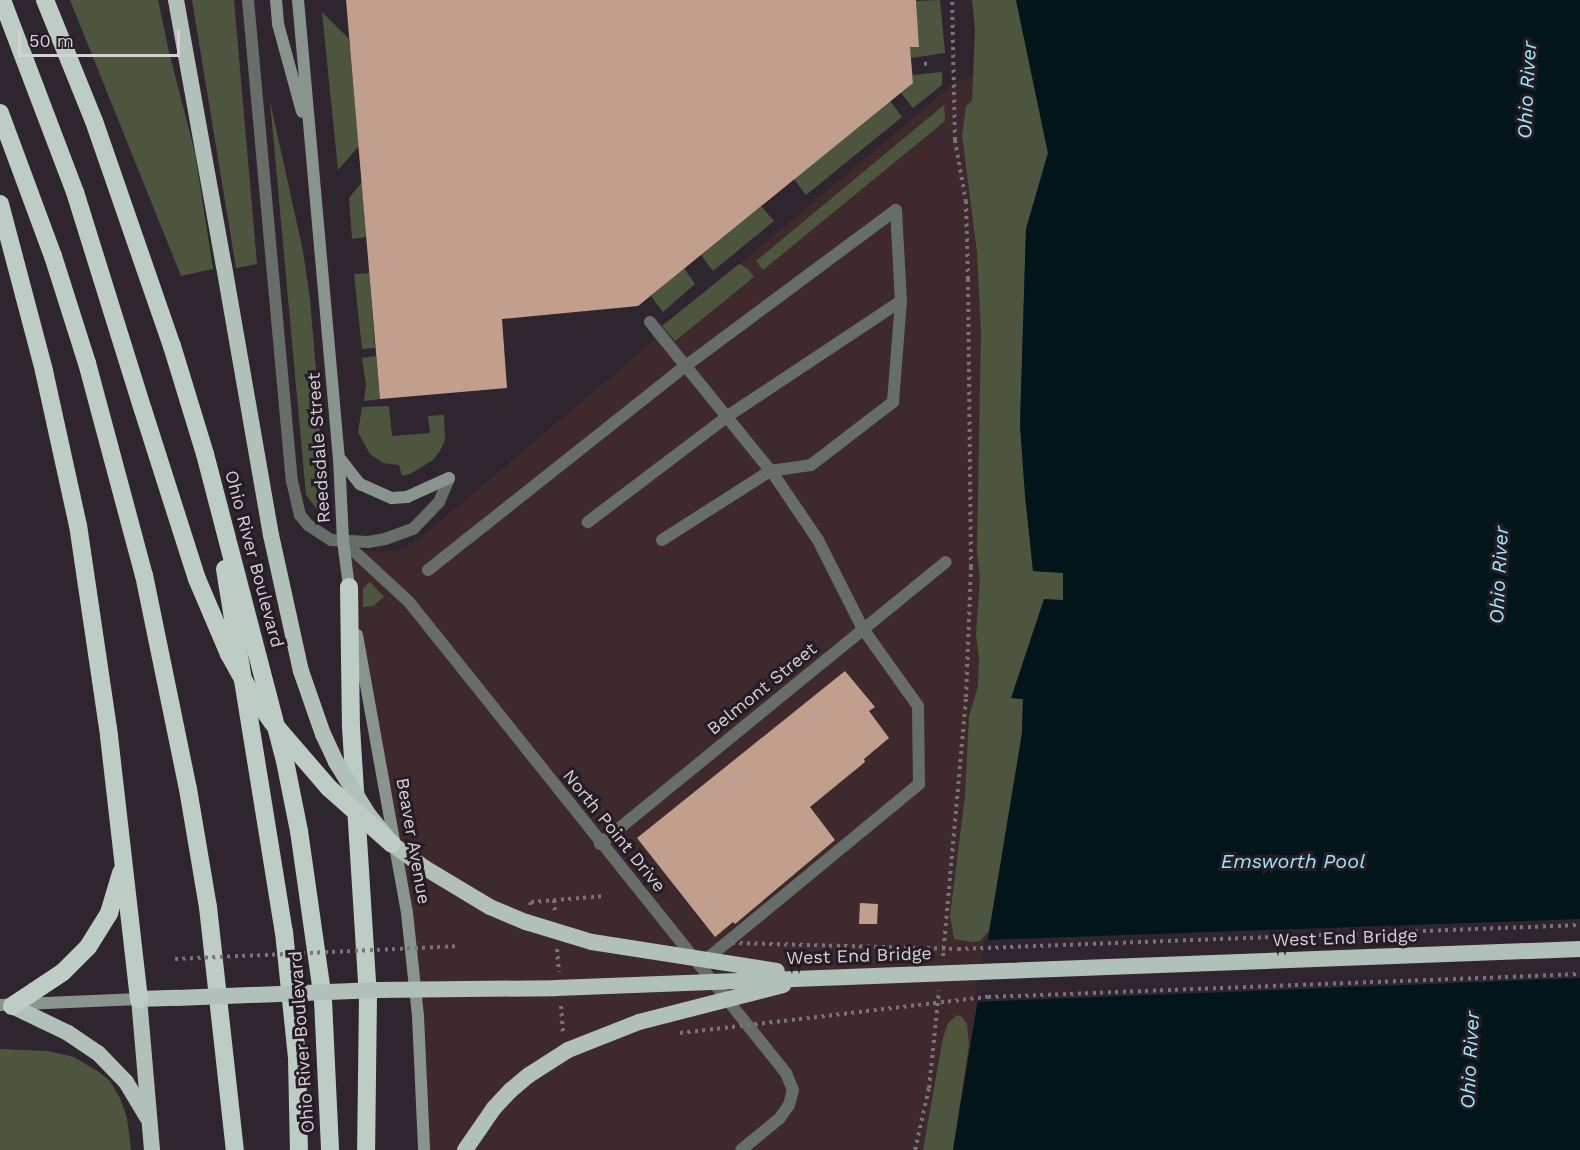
<!DOCTYPE html>
<html>
<head>
<meta charset="utf-8">
<style>
  body { margin:0 }
  #map { position:relative; width:1580px; height:1150px; overflow:hidden; background:#2f252f; font-family:"Work Sans",sans-serif }
  div>[style] { position:absolute }
  [style*='--x'] { left:calc(var(--x)*1px); top:calc(var(--y)*1px); width:calc(var(--w)*1px); rotate:calc(var(--a)*1deg) }
  .industrial>* { inset:0; background:#3e2a2d }
  .green>* { inset:0; background:#4d553f }
  .water>* { inset:0; background:#02151a }
  .pier>* { inset:0; background:#2f252f }
  .building>* { inset:0; background:#c29e8d }
  .path>* { height:4px; margin-top:-2px; transform-origin:0; background:repeating-linear-gradient(90deg,#7a7179 0 3px,transparent 0 7.5px) }
  .service>* { height:12px; margin:-6px; padding:0 6px; transform-origin:6px; border-radius:6px; background:#676e6a }
  .minor>* { height:12px; margin:-6px; padding:0 6px; transform-origin:6px; border-radius:6px; background:#676e6a }
  .secondary>* { height:12px; margin:-6px; padding:0 6px; transform-origin:6px; border-radius:6px; background:#8a948f }
  .trunk>* { height:16px; margin:-8px; padding:0 8px; transform-origin:8px; border-radius:8px; background:#b1c0b8 }
  .motorway>* { height:18px; margin:-9px; padding:0 9px; transform-origin:9px; border-radius:9px; background:#bdcdc5 }
  .path-bridge>* { height:4px; margin-top:-2px; transform-origin:0; background:repeating-linear-gradient(90deg,#7a7179 0 3px,transparent 0 7.5px) }
  .trunk-bridge>* { height:16px; margin:-8px; padding:0 8px; transform-origin:8px; border-radius:8px; background:#b1c0b8 }
  .motorway-bridge>* { height:18px; margin:-9px; padding:0 9px; transform-origin:9px; border-radius:9px; background:#bdcdc5 }
  span { translate:-50% -50%; white-space:nowrap; text-align:center; line-height:1.15; -webkit-text-stroke:6px #251c25; paint-order:stroke }
  .street-label { font-size:18px; color:#d7d0d6 }
  .water-label { font-size:20px; color:#9ce7fc; font-style:italic }
  .scale { position:absolute; left:18px; top:30px; width:162px; height:27px; box-sizing:border-box; border:3px solid #d7d0d6; border-top:0; padding-left:8px; font-size:18px; line-height:21px; white-space:nowrap; color:#d7d0d6; -webkit-text-stroke:4px #251c25; paint-order:stroke }
</style>
</head>
<body>
<div id="map">
  <div class="industrial">
    <i style="clip-path:polygon(1028px 57px,1011px 809px,953px 1150px,424px 1150px,418px 1016px,345px 550px,383px 552px,404px 549px,416px 542px,657px 338px,671px 322px,956px 82px)"></i>
  </div>
  <div class="green">
    <i style="clip-path:polygon(70px 0,158px 0,169px 52px,195px 153px,213px 269px,181px 276px)"></i>
    <i style="clip-path:polygon(192px 0,234px 0,257px 264px,236px 268px)"></i>
    <i style="clip-path:polygon(940px 0,945px 53px,911px 58px,909px 44px,919px 46px,916px 1px)"></i>
    <i style="clip-path:polygon(972px 0,1016px 0,1048px 153px,1026px 229px,1020px 426px,1033px 571px,1064px 573px,1063px 600px,1012px 698px,1023px 699px,1022px 733px,1011px 809px,989px 931px,980px 941px,972px 942px,954px 939px,950px 916px,965px 796px,969px 717px,978px 686px,979px 659px,976px 634px,980px 579px,977px 551px,981px 332px,977px 252px,962px 135px,966px 106px,972px 101px,975px 30px)"></i>
    <i style="clip-path:polygon(322px 12px,349px 39px,359px 146px,338px 170px)"></i>
    <i style="clip-path:polygon(942px 72px,942px 85px,913px 108px,901px 93px,913px 83px,913px 75px)"></i>
    <i style="clip-path:polygon(270px 101px,303px 251px,310px 299px,328px 514px,319px 512px,306px 495px)"></i>
    <i style="clip-path:polygon(890px 101px,902px 117px,806px 195px,794px 179px)"></i>
    <i style="clip-path:polygon(944px 105px,945px 121px,763px 270px,756px 261px)"></i>
    <i style="clip-path:polygon(362px 182px,366px 237px,352px 239px,349px 198px)"></i>
    <i style="clip-path:polygon(761px 206px,774px 221px,713px 271px,701px 255px)"></i>
    <i style="clip-path:polygon(739px 264px,748px 269px,754px 277px,675px 341px,662px 326px)"></i>
    <i style="clip-path:polygon(684px 268px,695px 284px,663px 312px,651px 296px)"></i>
    <i style="clip-path:polygon(369px 273px,375px 348px,362px 349px,354px 274px)"></i>
    <i style="clip-path:polygon(376px 356px,380px 399px,364px 401px,366px 385px,362px 358px)"></i>
    <i style="clip-path:polygon(389px 406px,392px 436px,430px 433px,428px 416px,444px 415px,445px 440px,440px 451px,433px 460px,410px 474px,402px 476px,399px 465px,383px 463px,370px 454px,358px 432px,362px 407px)"></i>
    <i style="clip-path:polygon(370px 582px,384px 597px,373px 606px,363px 607px,363px 588px)"></i>
    <i style="clip-path:polygon(957px 1015px,962px 1017px,967px 1024px,969px 1045px,953px 1150px,923px 1150px,943px 1038px,948px 1023px)"></i>
    <i style="clip-path:polygon(0 1049px,48px 1051px,74px 1057px,99px 1072px,110px 1081px,120px 1098px,127px 1118px,131px 1150px,0 1150px)"></i>
  </div>
  <div class="water">
    <i style="clip-path:polygon(1016px 0,1580px 0,1580px 1150px,953px 1150px,1022px 733px,1023px 699px,1011px 698px,1044px 599px,1063px 600px,1063px 573px,1033px 571px,1025px 496px,1020px 426px,1026px 229px,1048px 153px)"></i>
  </div>
  <div class="pier">
    <i style="clip-path:polygon(1580px 919px,1580px 978px,974px 1002px,985px 940px)"></i>
  </div>
  <div class="building">
    <i style="clip-path:polygon(346px 0,916px 0,919px 47px,910px 47px,913px 83px,638px 306px,502px 319px,507px 388px,380px 399px)"></i>
    <i style="clip-path:polygon(845px 671px,875px 707px,869px 711px,889px 738px,864px 759px,865px 762px,810px 807px,835px 840px,735px 924px,733px 922px,715px 937px,637px 838px)"></i>
    <i style="clip-path:polygon(860px 903px,878px 904px,877px 924px,859px 924px)"></i>
  </div>
  <div class="path">
    <i style="--x:924;--y:64;--w:7;--a:-8"></i>
    <i style="--x:554;--y:900;--w:12;--a:85"></i>
    <i style="--x:530;--y:905;--w:3;--a:-72"></i>
    <i style="--x:531;--y:902;--w:74;--a:-4.6"></i>
    <i style="--x:557;--y:949;--w:23;--a:85"></i>
    <i style="--x:943;--y:956;--w:260;--a:-84.9"></i>
    <i style="--x:966;--y:697;--w:130;--a:-87.8"></i>
    <i style="--x:971;--y:567;--w:288;--a:-90.6"></i>
    <i style="--x:968;--y:279;--w:77;--a:-91.5"></i>
    <i style="--x:966;--y:202;--w:63;--a:-100.1"></i>
    <i style="--x:955;--y:140;--w:140;--a:-91.2"></i>
    <i style="--x:561;--y:1006;--w:28;--a:86"></i>
    <i style="--x:915;--y:1150;--w:64;--a:-77.3"></i>
    <i style="--x:929;--y:1088;--w:98;--a:-84.1"></i>
  </div>
  <div class="service">
    <i style="--x:650;--y:322;--w:197;--a:51"></i>
    <i style="--x:774;--y:475;--w:78;--a:55.9"></i>
    <i style="--x:818;--y:540;--w:100;--a:63.2"></i>
    <i style="--x:863;--y:629;--w:95;--a:54.5"></i>
    <i style="--x:918;--y:706;--w:78;--a:89.3"></i>
    <i style="--x:919;--y:784;--w:281;--a:140.5"></i>
    <i style="--x:662;--y:540;--w:128;--a:-32.6"></i>
    <i style="--x:770;--y:471;--w:41;--a:-8.3"></i>
    <i style="--x:811;--y:465;--w:103;--a:-37.5"></i>
    <i style="--x:893;--y:402;--w:101;--a:-85.5"></i>
    <i style="--x:428;--y:570;--w:330;--a:-38.4"></i>
    <i style="--x:687;--y:365;--w:260;--a:-36.6"></i>
    <i style="--x:896;--y:210;--w:91;--a:86.9"></i>
    <i style="--x:901;--y:301;--w:208;--a:146.4"></i>
    <i style="--x:728;--y:416;--w:176;--a:142.9"></i>
  </div>
  <div class="minor">
    <i style="--x:248;--y:0;--w:483;--a:84.8"></i>
    <i style="--x:292;--y:481;--w:35;--a:77"></i>
    <i style="--x:300;--y:515;--w:13;--a:51"></i>
    <i style="--x:308;--y:525;--w:27;--a:33"></i>
    <i style="--x:331;--y:540;--w:37;--a:3"></i>
    <i style="--x:368;--y:542;--w:17;--a:-10"></i>
    <i style="--x:385;--y:539;--w:30;--a:-20"></i>
    <i style="--x:413;--y:529;--w:37;--a:-46"></i>
    <i style="--x:439;--y:502;--w:26;--a:-67"></i>
    <i style="--x:343;--y:541;--w:90;--a:42.7"></i>
    <i style="--x:409;--y:602;--w:603;--a:51.33"></i>
    <i style="--x:786;--y:1073;--w:18;--a:68"></i>
    <i style="--x:793;--y:1090;--w:16;--a:105"></i>
    <i style="--x:789;--y:1105;--w:16;--a:125"></i>
    <i style="--x:780;--y:1118;--w:50;--a:140.6"></i>
    <i style="--x:600;--y:844;--w:446;--a:-39.2"></i>
  </div>
  <div class="secondary">
    <i style="--x:276;--y:0;--w:24;--a:85"></i>
    <i style="--x:278;--y:24;--w:91;--a:74.7"></i>
    <i style="--x:298;--y:0;--w:460;--a:84.9"></i>
    <i style="--x:339;--y:458;--w:83;--a:87.2"></i>
    <i style="--x:343;--y:541;--w:53;--a:82.5"></i>
    <i style="--x:341;--y:460;--w:31;--a:52"></i>
    <i style="--x:360;--y:484;--w:35;--a:24"></i>
    <i style="--x:392;--y:498;--w:15;--a:-4"></i>
    <i style="--x:407;--y:497;--w:46;--a:-24.3"></i>
    <i style="--x:357;--y:635;--w:282;--a:79.8"></i>
    <i style="--x:407;--y:913;--w:104;--a:83.9"></i>
    <i style="--x:418;--y:1016;--w:134;--a:87.4"></i>
    <i style="--x:0;--y:1005;--w:139;--a:-2.5"></i>
  </div>
  <div class="trunk">
    <i style="--x:176;--y:0;--w:270;--a:79.8"></i>
    <i style="--x:12;--y:1006;--w:62;--a:25.7"></i>
    <i style="--x:68;--y:1033;--w:36;--a:34"></i>
    <i style="--x:98;--y:1053;--w:40;--a:46"></i>
    <i style="--x:126;--y:1082;--w:41;--a:59"></i>
    <i style="--x:152;--y:1150;--w:152;--a:-94.9"></i>
    <i style="--x:139;--y:999;--w:38;--a:-2"></i>
  </div>
  <div class="motorway">
    <i style="--x:2;--y:0;--w:205;--a:69.2"></i>
    <i style="--x:75;--y:192;--w:228;--a:72.7"></i>
    <i style="--x:45;--y:0;--w:131;--a:68"></i>
    <i style="--x:94;--y:121;--w:238;--a:70.9"></i>
    <i style="--x:172;--y:346;--w:113;--a:73"></i>
    <i style="--x:205;--y:454;--w:317;--a:75.4"></i>
    <i style="--x:285;--y:761;--w:71;--a:78.7"></i>
    <i style="--x:299;--y:831;--w:171;--a:81.9"></i>
    <i style="--x:323;--y:1000;--w:150;--a:87.3"></i>
    <i style="--x:0;--y:113;--w:153;--a:69.7"></i>
    <i style="--x:53;--y:256;--w:112;--a:72.4"></i>
    <i style="--x:87;--y:363;--w:220;--a:75"></i>
    <i style="--x:144;--y:575;--w:218;--a:78.4"></i>
    <i style="--x:188;--y:789;--w:120;--a:80.4"></i>
    <i style="--x:208;--y:907;--w:244;--a:83.7"></i>
    <i style="--x:0;--y:204;--w:173;--a:75.2"></i>
    <i style="--x:44;--y:371;--w:158;--a:77.6"></i>
    <i style="--x:78;--y:525;--w:213;--a:81.6"></i>
    <i style="--x:109;--y:736;--w:265;--a:83.5"></i>
    <i style="--x:225;--y:569;--w:368;--a:80.8"></i>
    <i style="--x:284;--y:932;--w:127;--a:84.1"></i>
    <i style="--x:297;--y:1058;--w:92;--a:88.8"></i>
    <i style="--x:349;--y:587;--w:140;--a:89.2"></i>
    <i style="--x:351;--y:727;--w:269;--a:86.4"></i>
    <i style="--x:368;--y:995;--w:155;--a:90.7"></i>
    <i style="--x:12;--y:1006;--w:61;--a:-33.7"></i>
    <i style="--x:63;--y:972;--w:35;--a:-45"></i>
    <i style="--x:88;--y:947;--w:40;--a:-58"></i>
    <i style="--x:109;--y:913;--w:42;--a:-73.3"></i>
  </div>
  <div class="path-bridge">
    <i style="--x:732;--y:943;--w:226;--a:1.5"></i>
    <i style="--x:958;--y:949;--w:622;--a:-2.21"></i>
    <i style="--x:175;--y:959;--w:281;--a:-2.6"></i>
    <i style="--x:680;--y:1033;--w:310;--a:-6.7"></i>
    <i style="--x:988;--y:997;--w:592;--a:-2.22"></i>
  </div>
  <div class="trunk-bridge">
    <i style="--x:224;--y:266;--w:273;--a:80.1"></i>
    <i style="--x:271;--y:535;--w:139;--a:77.6"></i>
    <i style="--x:301;--y:671;--w:67;--a:70.8"></i>
    <i style="--x:323;--y:734;--w:31;--a:65"></i>
    <i style="--x:336;--y:762;--w:61;--a:58.4"></i>
    <i style="--x:368;--y:814;--w:38;--a:51"></i>
    <i style="--x:392;--y:844;--w:41;--a:36"></i>
    <i style="--x:425;--y:868;--w:76;--a:31"></i>
    <i style="--x:490;--y:907;--w:39;--a:23"></i>
    <i style="--x:526;--y:922;--w:69;--a:16.9"></i>
    <i style="--x:592;--y:942;--w:187;--a:8.9"></i>
    <i style="--x:177;--y:998;--w:201;--a:-2.3"></i>
    <i style="--x:378;--y:990;--w:178;--a:-0.6"></i>
    <i style="--x:556;--y:988;--w:1025;--a:-2.18"></i>
    <i style="--x:465;--y:1150;--w:51;--a:-55.4"></i>
    <i style="--x:494;--y:1108;--w:25;--a:-47"></i>
    <i style="--x:511;--y:1090;--w:23;--a:-40"></i>
    <i style="--x:529;--y:1075;--w:46;--a:-32.7"></i>
    <i style="--x:568;--y:1050;--w:76;--a:-21.5"></i>
    <i style="--x:639;--y:1022;--w:149;--a:-14.4"></i>
  </div>
  <div class="motorway-bridge">
    <i style="--x:143;--y:410;--w:177;--a:72.3"></i>
    <i style="--x:197;--y:579;--w:82;--a:66.9"></i>
    <i style="--x:229;--y:654;--w:38;--a:61"></i>
    <i style="--x:247;--y:687;--w:44;--a:54.2"></i>
    <i style="--x:273;--y:723;--w:86;--a:49.3"></i>
    <i style="--x:329;--y:788;--w:84;--a:41.6"></i>
  </div>
  <div class="street-label">
    <span style="left:319px;top:448px;rotate:-94deg">Reedsdale Street</span>
    <span style="left:254px;top:559px;rotate:75deg">Ohio River Boulevard</span>
    <span style="left:762px;top:689px;rotate:-39deg">Belmont Street</span>
    <span style="left:614px;top:831px;rotate:51deg">North Point Drive</span>
    <span style="left:413px;top:841px;rotate:80deg">Beaver Avenue</span>
    <span style="left:1345px;top:938px;rotate:-2deg">West End Bridge</span>
    <span style="left:859px;top:956px;rotate:-2deg">West End Bridge</span>
    <span style="left:302px;top:1042px;rotate:-94deg">Ohio River Boulevard</span>
  </div>
  <div class="water-label">
    <span style="left:1527px;top:90px;rotate:-87deg">Ohio River</span>
    <span style="left:1499px;top:575px;rotate:-87deg">Ohio River</span>
    <span style="left:1293px;top:861px">Emsworth Pool</span>
    <span style="left:1470px;top:1060px;rotate:-87deg">Ohio River</span>
  </div>
  <div class="scale">50 m</div>
</div>
</body>
</html>
